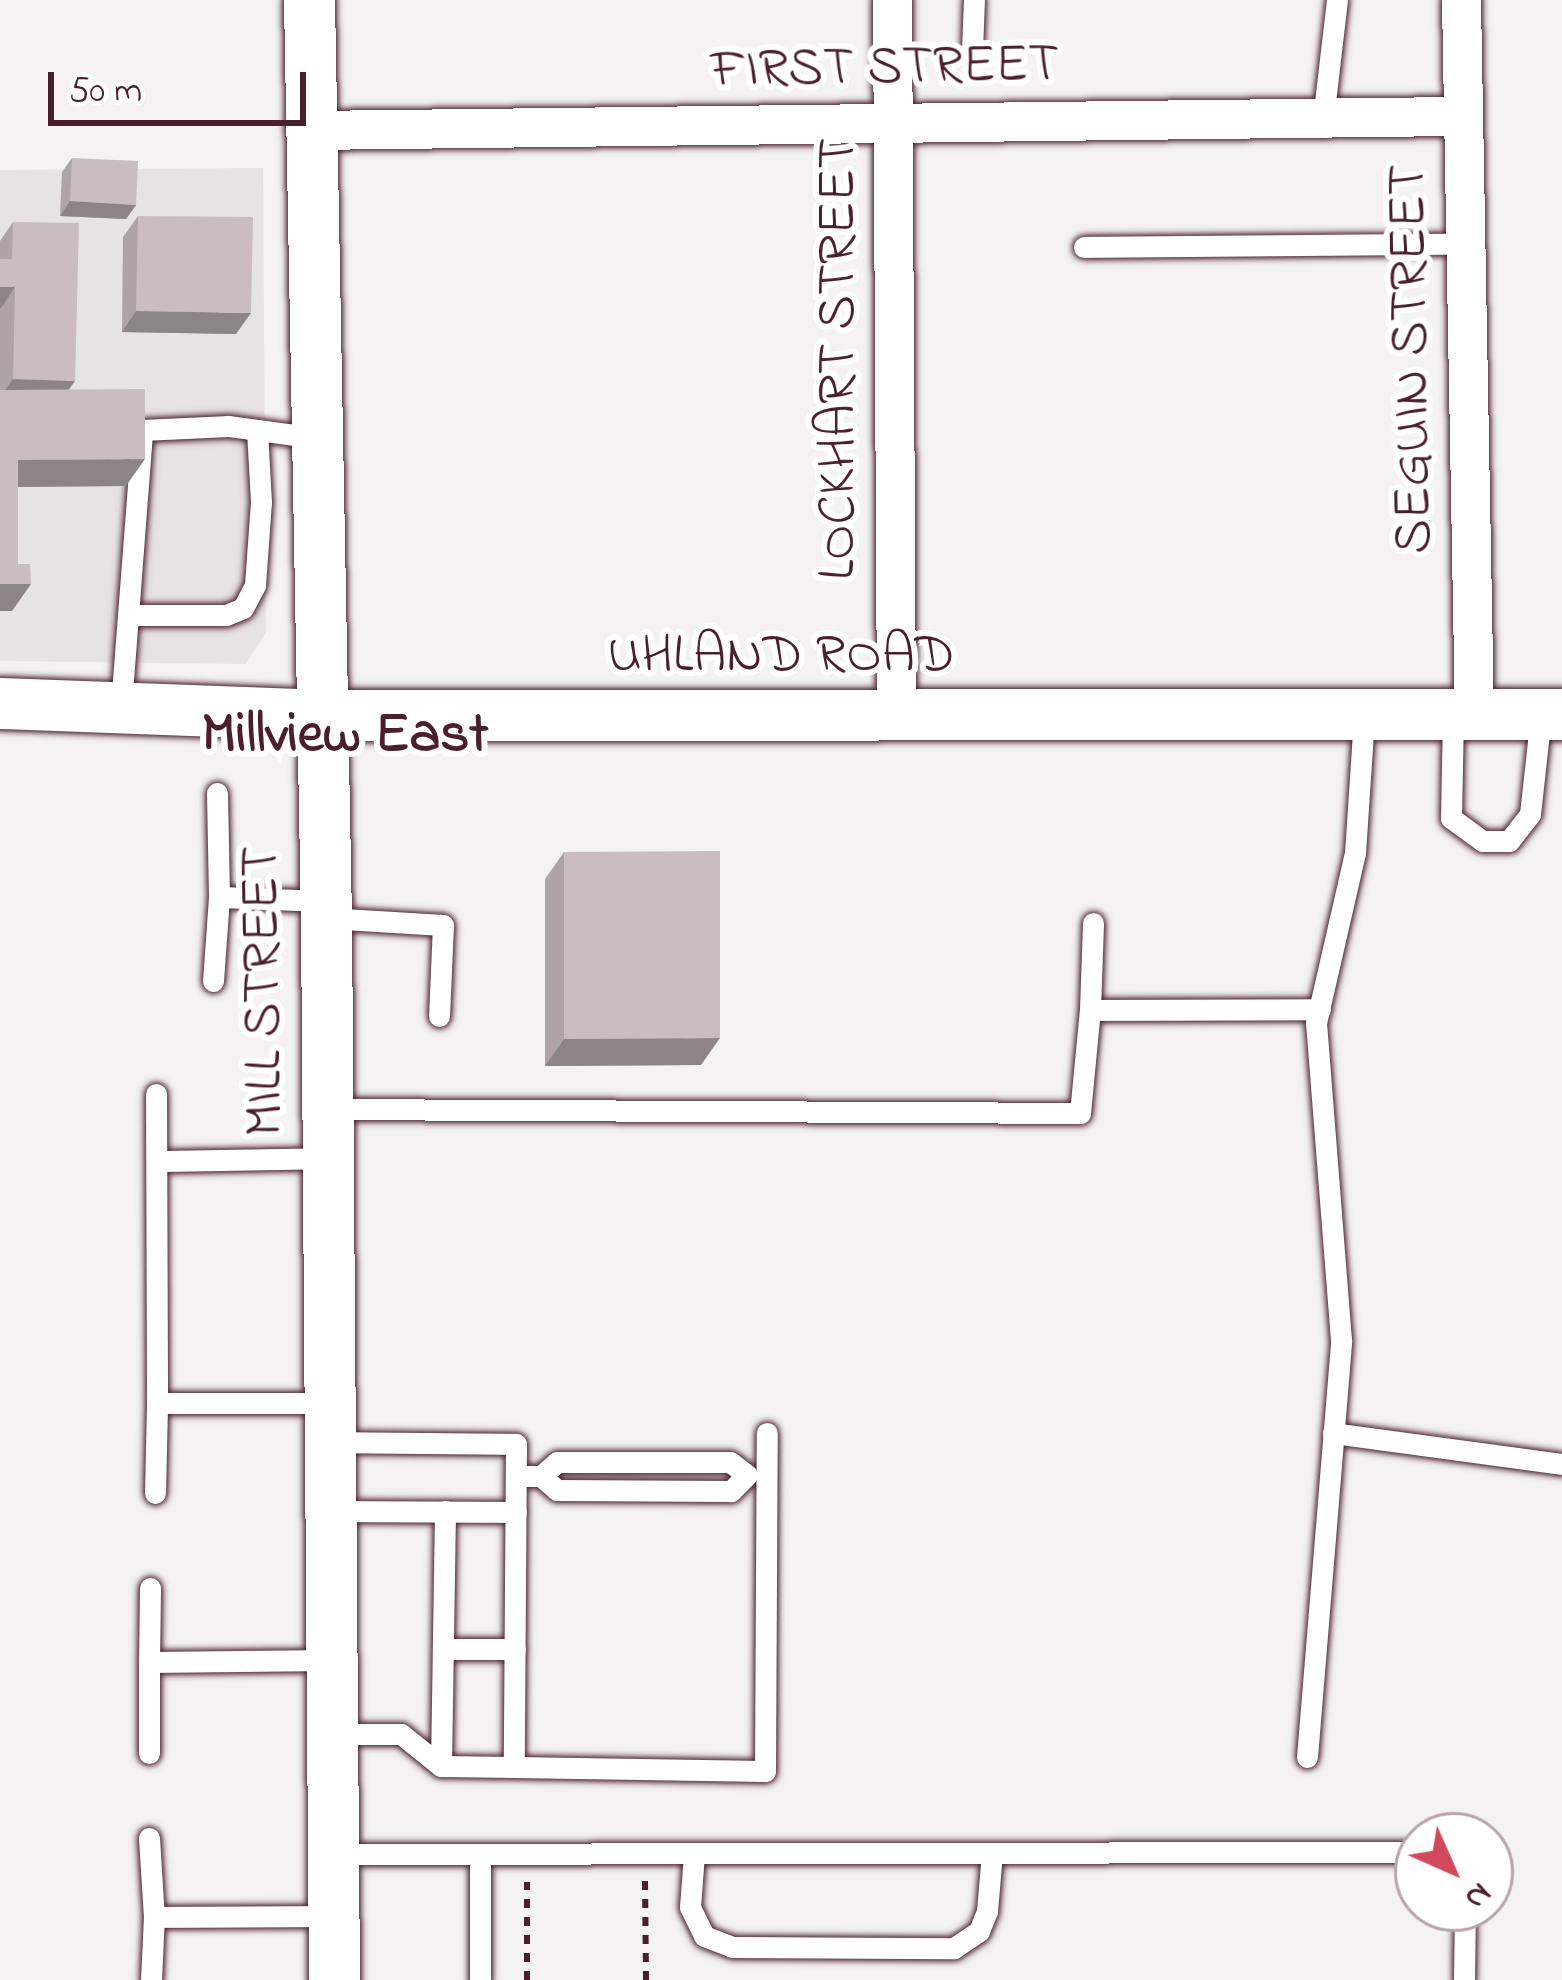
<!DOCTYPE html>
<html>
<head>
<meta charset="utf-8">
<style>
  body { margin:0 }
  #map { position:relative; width:1562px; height:1980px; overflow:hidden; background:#f4f2f2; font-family:"Indie Flower",sans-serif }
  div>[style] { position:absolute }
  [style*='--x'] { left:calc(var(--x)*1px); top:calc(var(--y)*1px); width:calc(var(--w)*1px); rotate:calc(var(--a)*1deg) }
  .built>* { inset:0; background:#e7e2e3 }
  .path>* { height:6px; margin-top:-3px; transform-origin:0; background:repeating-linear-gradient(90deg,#4a1f2b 0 9px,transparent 0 18px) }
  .roads { filter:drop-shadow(0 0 3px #4a1f2b) drop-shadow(0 0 3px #4a1f2b) }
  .service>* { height:21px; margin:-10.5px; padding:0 10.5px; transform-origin:10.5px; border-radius:10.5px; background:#fff }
  .minor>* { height:39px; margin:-19.5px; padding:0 19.5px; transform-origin:19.5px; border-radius:19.5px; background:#fff }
  .tertiary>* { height:51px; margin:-25.5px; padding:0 25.5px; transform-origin:25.5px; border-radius:25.5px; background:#fff }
  .wall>* { inset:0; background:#aea3a6 }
  .shaded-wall>* { inset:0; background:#8d8487 }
  .building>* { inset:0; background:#cabdc1 }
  span { translate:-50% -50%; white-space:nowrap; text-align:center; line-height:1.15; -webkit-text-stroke:12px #fff; paint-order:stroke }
  .street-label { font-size:54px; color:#4a1f2b }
  .neighbourhood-label { font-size:57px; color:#4a1f2b; font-weight:700 }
  .north { position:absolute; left:1394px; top:1812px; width:120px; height:120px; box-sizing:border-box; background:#fff; border:3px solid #b7a5aa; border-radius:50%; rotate:135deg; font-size:33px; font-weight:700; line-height:48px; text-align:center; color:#4a1f2b }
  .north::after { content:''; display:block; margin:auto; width:42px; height:54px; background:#d1495b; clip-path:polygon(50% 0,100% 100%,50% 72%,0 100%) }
  .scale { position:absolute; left:48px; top:72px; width:258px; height:54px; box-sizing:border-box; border:6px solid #4a1f2b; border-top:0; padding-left:15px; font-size:36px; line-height:42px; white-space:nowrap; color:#4a1f2b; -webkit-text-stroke:9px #fff; paint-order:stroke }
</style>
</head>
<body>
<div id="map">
  <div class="built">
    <i style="clip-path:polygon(263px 168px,266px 632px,246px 664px,0 661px,0 170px)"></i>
  </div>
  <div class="path">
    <i style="--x:645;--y:1881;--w:99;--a:89.4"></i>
    <i style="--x:527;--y:1980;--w:98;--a:-90"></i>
  </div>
  <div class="roads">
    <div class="service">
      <i style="--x:972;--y:51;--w:51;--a:-87.8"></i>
      <i style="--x:1323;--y:119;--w:120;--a:-83.3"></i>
      <i style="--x:1084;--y:247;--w:381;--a:-0.5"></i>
      <i style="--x:128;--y:615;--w:98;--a:0"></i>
      <i style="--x:226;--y:615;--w:18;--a:-22"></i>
      <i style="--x:243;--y:608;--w:26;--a:-62"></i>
      <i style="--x:255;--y:585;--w:83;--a:-85.9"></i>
      <i style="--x:261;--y:502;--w:72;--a:-93.2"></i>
      <i style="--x:121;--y:706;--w:277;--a:-85.6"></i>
      <i style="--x:142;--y:430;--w:87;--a:-2.6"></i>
      <i style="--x:229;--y:426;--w:89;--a:7.8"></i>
      <i style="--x:1453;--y:715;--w:103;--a:91.1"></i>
      <i style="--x:1451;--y:818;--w:39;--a:36"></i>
      <i style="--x:1483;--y:841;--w:26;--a:0"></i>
      <i style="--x:1509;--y:841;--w:34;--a:-52"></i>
      <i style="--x:1530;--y:814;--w:100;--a:-83.7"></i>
      <i style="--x:217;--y:793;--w:104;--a:88.9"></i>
      <i style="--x:327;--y:918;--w:116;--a:3.5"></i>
      <i style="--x:443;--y:925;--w:91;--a:92.5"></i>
      <i style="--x:213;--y:981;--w:84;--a:-85.9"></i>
      <i style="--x:219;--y:897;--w:106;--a:2.2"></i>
      <i style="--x:1090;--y:1010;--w:87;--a:-88"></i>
      <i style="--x:156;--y:1094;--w:309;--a:89.8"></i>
      <i style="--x:157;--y:1403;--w:172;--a:0"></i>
      <i style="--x:327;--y:1109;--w:753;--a:0.3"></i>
      <i style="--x:1080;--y:1113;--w:103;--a:-84.5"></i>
      <i style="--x:1090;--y:1010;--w:230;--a:-0.2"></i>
      <i style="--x:159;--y:1161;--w:168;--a:-1"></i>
      <i style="--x:1333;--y:1433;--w:231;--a:7.7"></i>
      <i style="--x:330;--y:1442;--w:186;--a:0.6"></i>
      <i style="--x:516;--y:1444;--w:323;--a:90.4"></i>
      <i style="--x:514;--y:1767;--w:73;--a:-179.2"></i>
      <i style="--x:441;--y:1766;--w:51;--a:-141.3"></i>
      <i style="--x:401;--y:1734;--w:68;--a:180"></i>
      <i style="--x:516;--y:1476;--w:25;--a:0"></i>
      <i style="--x:541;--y:1476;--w:21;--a:-41"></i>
      <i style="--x:557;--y:1462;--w:173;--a:0"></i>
      <i style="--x:730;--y:1462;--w:21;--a:37"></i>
      <i style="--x:747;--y:1475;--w:23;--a:135"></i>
      <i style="--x:731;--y:1491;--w:174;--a:-179.7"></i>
      <i style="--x:557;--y:1490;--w:21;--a:-139"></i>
      <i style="--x:155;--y:1493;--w:90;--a:-88.7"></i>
      <i style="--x:330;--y:1511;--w:186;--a:0.3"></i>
      <i style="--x:443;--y:1649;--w:72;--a:0"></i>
      <i style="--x:149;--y:1662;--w:74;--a:-89.2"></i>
      <i style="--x:149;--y:1753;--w:91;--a:-90"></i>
      <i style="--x:149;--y:1662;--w:182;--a:-0.6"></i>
      <i style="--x:1307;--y:1757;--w:418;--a:-85.3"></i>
      <i style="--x:1341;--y:1340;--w:318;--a:-94.5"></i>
      <i style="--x:1316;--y:1023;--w:174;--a:-77.1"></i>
      <i style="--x:1355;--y:853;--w:137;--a:-86.2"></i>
      <i style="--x:441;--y:1766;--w:255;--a:-89.1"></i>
      <i style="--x:514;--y:1767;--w:251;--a:0.9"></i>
      <i style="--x:765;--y:1771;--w:338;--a:-89.7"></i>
      <i style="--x:149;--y:1838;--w:79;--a:86.4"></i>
      <i style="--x:333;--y:1854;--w:1085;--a:-0.11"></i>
      <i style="--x:480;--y:1854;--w:126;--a:90"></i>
      <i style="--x:694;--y:1854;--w:53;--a:94.3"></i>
      <i style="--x:690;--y:1907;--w:32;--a:64"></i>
      <i style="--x:704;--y:1936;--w:30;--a:21"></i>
      <i style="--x:732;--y:1947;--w:222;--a:0.3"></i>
      <i style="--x:954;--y:1948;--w:30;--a:-34"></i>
      <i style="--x:979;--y:1931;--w:22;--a:-68"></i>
      <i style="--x:987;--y:1911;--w:58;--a:-85.1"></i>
      <i style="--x:151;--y:1980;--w:63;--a:-87.3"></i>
      <i style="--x:154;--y:1917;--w:178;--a:-0.3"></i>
      <i style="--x:1464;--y:1980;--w:72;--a:-89.2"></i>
    </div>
    <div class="minor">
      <i style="--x:892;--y:0;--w:718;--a:89.68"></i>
      <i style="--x:1461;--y:0;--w:715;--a:88.96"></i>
      <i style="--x:309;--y:130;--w:1154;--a:-0.7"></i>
    </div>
    <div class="tertiary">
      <i style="--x:309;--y:0;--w:918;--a:88.94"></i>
      <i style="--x:326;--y:918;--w:1062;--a:89.57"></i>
      <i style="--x:0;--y:703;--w:320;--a:2.1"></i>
      <i style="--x:320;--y:715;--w:1242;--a:-0.05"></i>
    </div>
  </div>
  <div class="wall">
    <i style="clip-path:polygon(72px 158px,136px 205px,126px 219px,60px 216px,62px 172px)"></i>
    <i style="clip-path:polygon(138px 216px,236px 334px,122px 332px,123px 237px)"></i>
    <i style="clip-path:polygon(13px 222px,69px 389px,126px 486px,18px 487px,12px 611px,0 611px,0 241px)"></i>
    <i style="clip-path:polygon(564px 852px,701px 1065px,545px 1066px,545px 879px)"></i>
  </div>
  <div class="shaded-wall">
    <i style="clip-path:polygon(70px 201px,136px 205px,126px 219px,60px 216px)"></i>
    <i style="clip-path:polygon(0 287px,15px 287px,1px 308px,0 308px)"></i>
    <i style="clip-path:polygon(136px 311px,251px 313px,236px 334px,122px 332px)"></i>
    <i style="clip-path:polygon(13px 379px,75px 381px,60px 402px,0 397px)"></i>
    <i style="clip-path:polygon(145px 459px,126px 486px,0 487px,18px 460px)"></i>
    <i style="clip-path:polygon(0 584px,31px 584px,12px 611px,0 611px)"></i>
    <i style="clip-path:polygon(720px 1038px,701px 1065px,545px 1066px,564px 1039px)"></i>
  </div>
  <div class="building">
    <i style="clip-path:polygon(72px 158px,138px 161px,136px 205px,70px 201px)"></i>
    <i style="clip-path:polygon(138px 216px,253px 217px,251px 313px,136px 311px)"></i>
    <i style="clip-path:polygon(13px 222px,79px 223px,75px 381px,13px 379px,15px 287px,0 287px,0 259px,12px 259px)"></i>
    <i style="clip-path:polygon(145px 389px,145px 459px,18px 460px,18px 564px,30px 564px,31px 584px,0 584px,0 390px)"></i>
    <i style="clip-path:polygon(720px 851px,720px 1038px,564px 1039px,564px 852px)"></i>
  </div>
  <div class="street-label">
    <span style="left:885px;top:69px;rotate:-1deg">FIRST STREET</span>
    <span style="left:840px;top:359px;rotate:-90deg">LOCKHART STREET</span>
    <span style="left:1413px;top:359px;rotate:-91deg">SEGUIN STREET</span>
    <span style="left:781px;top:657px">UHLAND ROAD</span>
    <span style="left:265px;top:991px;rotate:-91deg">MILL STREET</span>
  </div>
  <div class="neighbourhood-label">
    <span style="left:345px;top:737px">Millview East</span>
  </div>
  <div class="north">N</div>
  <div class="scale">50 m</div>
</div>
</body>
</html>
